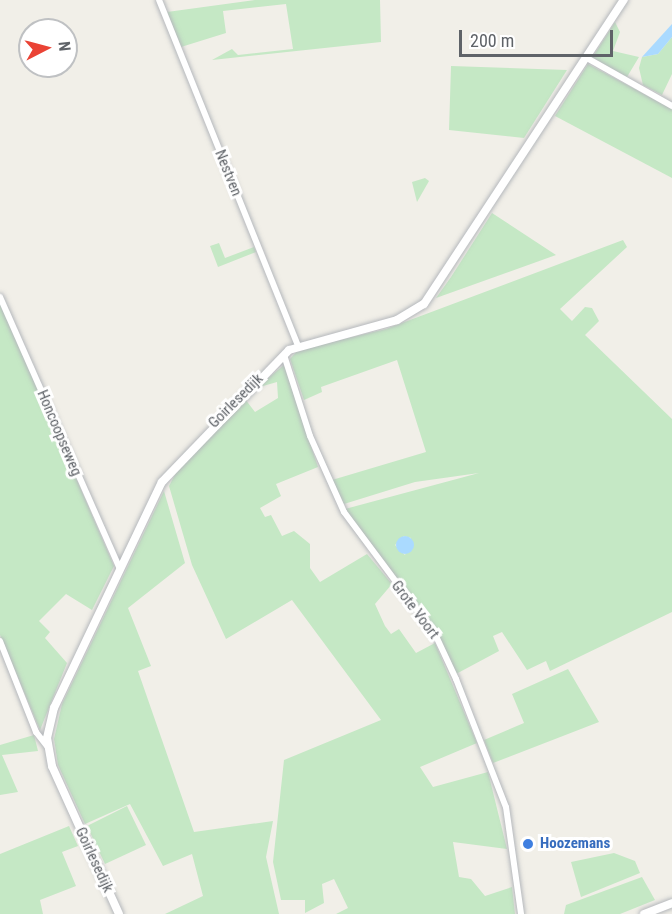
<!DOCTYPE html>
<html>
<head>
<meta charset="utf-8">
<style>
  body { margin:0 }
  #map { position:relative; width:672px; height:914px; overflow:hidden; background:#f1efe8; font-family:"Roboto Condensed",sans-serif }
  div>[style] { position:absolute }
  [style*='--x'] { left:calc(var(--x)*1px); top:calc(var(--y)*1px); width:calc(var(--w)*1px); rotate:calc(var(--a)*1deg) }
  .green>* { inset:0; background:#c5e8c5 }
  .water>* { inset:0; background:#aadaff }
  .round { border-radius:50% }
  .roads { filter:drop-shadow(0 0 2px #b5b8bc) drop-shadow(0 0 2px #b5b8bc) }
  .minor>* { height:6px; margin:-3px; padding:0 3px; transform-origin:3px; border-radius:3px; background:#fff }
  .tertiary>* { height:8px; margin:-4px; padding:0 4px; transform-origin:4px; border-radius:4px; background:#fff }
  .dots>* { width:16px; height:16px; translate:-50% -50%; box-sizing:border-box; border:3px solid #fff; border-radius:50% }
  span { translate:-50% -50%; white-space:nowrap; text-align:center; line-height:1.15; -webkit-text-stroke:6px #fff; paint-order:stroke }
  .street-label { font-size:15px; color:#5f6368 }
  .shop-label { font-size:15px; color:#366cbe; font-weight:700 }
  .left { translate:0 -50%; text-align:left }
  .north { position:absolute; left:18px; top:18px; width:60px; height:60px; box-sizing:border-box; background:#fff; border:2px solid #bfc1c3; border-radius:50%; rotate:84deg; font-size:16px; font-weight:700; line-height:24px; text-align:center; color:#5f6368 }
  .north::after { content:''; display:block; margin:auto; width:21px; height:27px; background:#ea4335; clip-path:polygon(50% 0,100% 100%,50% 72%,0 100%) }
  .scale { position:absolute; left:459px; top:30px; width:154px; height:27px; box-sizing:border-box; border:3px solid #5f6368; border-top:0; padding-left:8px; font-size:18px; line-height:21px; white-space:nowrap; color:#5f6368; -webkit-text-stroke:4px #fff; paint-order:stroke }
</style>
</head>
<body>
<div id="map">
  <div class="green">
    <i style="clip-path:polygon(255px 0,380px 0,381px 42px,212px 60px,232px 49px,238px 55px,293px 49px,286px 4px,223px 11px,226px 33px,181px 47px,167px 12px)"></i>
    <i style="clip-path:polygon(615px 22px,620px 32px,613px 51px,639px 57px,627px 77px,592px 58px)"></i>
    <i style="clip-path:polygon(672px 37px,672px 74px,662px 95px,643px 85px,639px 68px,642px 57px,658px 54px)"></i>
    <i style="clip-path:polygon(588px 64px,672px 109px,672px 178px,555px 116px)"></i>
    <i style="clip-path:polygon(451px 66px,567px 70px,524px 138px,449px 130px)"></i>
    <i style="clip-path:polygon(425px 178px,429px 181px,417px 202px,412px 182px)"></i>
    <i style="clip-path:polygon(492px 213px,556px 255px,436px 298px,451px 277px)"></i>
    <i style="clip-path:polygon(evenodd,623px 240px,627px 247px,560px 309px,572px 321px,585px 307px,592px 308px,599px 321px,585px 335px,672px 419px,672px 612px,550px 671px,546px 661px,527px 670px,502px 632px,493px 636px,499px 651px,456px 674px,428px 619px,345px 509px,479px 473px,415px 482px,344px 504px,332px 480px,426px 452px,397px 360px,321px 387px,322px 392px,304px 400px,290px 359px,298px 350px,386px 329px,623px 240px,404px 536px,411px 538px,405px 555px,395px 545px,404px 536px)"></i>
    <i style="clip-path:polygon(219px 243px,225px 258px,254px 247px,256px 252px,218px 267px,210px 246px)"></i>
    <i style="clip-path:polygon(0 302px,114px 566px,92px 610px,66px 594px,39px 621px,50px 632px,45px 638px,67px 663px,40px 730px,0 635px)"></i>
    <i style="clip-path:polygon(284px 365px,318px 467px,276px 484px,281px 496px,260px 508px,265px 517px,271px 515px,282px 536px,294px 531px,310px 544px,310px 568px,320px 582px,367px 554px,392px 584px,375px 604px,385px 626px,391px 634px,399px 629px,416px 653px,435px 643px,477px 743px,420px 767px,433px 787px,488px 772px,507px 849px,453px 842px,459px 877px,471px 879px,485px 896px,512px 887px,515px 914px,336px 914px,348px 908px,334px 879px,322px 884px,324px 903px,305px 913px,305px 900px,281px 900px,273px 862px,284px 760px,381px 720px,292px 600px,226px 639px,192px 565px,169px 486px,178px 469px,245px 399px,255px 412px,278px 398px,277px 382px,256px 388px)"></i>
    <i style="clip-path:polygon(164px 491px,185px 563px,128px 608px,151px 666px,138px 671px,194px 832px,273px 821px,266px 857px,279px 914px,165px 914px,203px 896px,192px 854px,163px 866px,130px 804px,85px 824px,58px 765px,54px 739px,62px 704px)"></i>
    <i style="clip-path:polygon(568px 669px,599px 722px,493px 763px,484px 740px,524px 723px,512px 694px)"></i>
    <i style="clip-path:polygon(34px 735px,38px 751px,2px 755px,18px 792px,0 795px,0 745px)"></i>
    <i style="clip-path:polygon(127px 806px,146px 845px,105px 864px,87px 826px)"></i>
    <i style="clip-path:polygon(69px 826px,78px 846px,62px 852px,76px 886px,40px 900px,43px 914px,0 914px,0 854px)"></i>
    <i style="clip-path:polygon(614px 853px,635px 861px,640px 873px,581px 897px,571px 862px)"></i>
    <i style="clip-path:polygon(642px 877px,655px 900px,620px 914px,564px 914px,566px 905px)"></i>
  </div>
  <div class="water">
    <i style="clip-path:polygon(672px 24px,672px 37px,658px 54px,642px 57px)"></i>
    <i class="round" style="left:396px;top:536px;width:18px;height:18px"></i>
  </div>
  <div class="roads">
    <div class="minor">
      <i style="--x:159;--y:0;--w:372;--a:68.1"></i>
      <i style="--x:587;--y:58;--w:98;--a:29.5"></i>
      <i style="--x:0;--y:297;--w:297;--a:66.2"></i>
      <i style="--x:284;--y:355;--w:85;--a:72.2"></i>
      <i style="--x:310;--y:436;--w:83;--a:65.9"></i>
      <i style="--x:344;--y:512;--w:152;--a:53.3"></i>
      <i style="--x:435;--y:634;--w:50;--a:65"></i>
      <i style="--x:456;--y:679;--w:137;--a:68.7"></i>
      <i style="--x:506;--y:807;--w:108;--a:82"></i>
      <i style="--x:0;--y:641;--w:98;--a:68.4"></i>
      <i style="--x:36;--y:732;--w:18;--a:52"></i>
    </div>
    <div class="tertiary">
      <i style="--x:119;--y:914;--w:162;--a:-114.4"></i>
      <i style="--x:52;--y:766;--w:28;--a:-100"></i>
      <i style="--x:47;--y:738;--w:31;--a:-77"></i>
      <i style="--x:54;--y:708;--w:250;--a:-64.5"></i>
      <i style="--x:162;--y:482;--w:183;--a:-46.1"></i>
      <i style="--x:289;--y:350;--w:112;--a:-15.5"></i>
      <i style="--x:397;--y:320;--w:31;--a:-31"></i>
      <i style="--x:424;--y:304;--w:364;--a:-56.7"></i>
      <i style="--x:644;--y:914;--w:30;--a:-21"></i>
    </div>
  </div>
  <div class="dots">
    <i style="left:528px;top:844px;background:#3f7fe0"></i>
  </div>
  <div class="street-label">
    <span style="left:228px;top:173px;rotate:68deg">Nestven</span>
    <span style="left:236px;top:401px;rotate:-45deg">Goirlesedijk</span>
    <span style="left:59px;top:433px;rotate:67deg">Honcoopseweg</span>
    <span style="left:415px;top:610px;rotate:53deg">Grote Voort</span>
    <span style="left:94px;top:860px;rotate:65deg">Goirlesedijk</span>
  </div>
  <div class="shop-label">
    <span class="left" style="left:540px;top:844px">Hoozemans</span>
  </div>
  <div class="north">N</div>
  <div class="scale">200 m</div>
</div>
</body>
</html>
